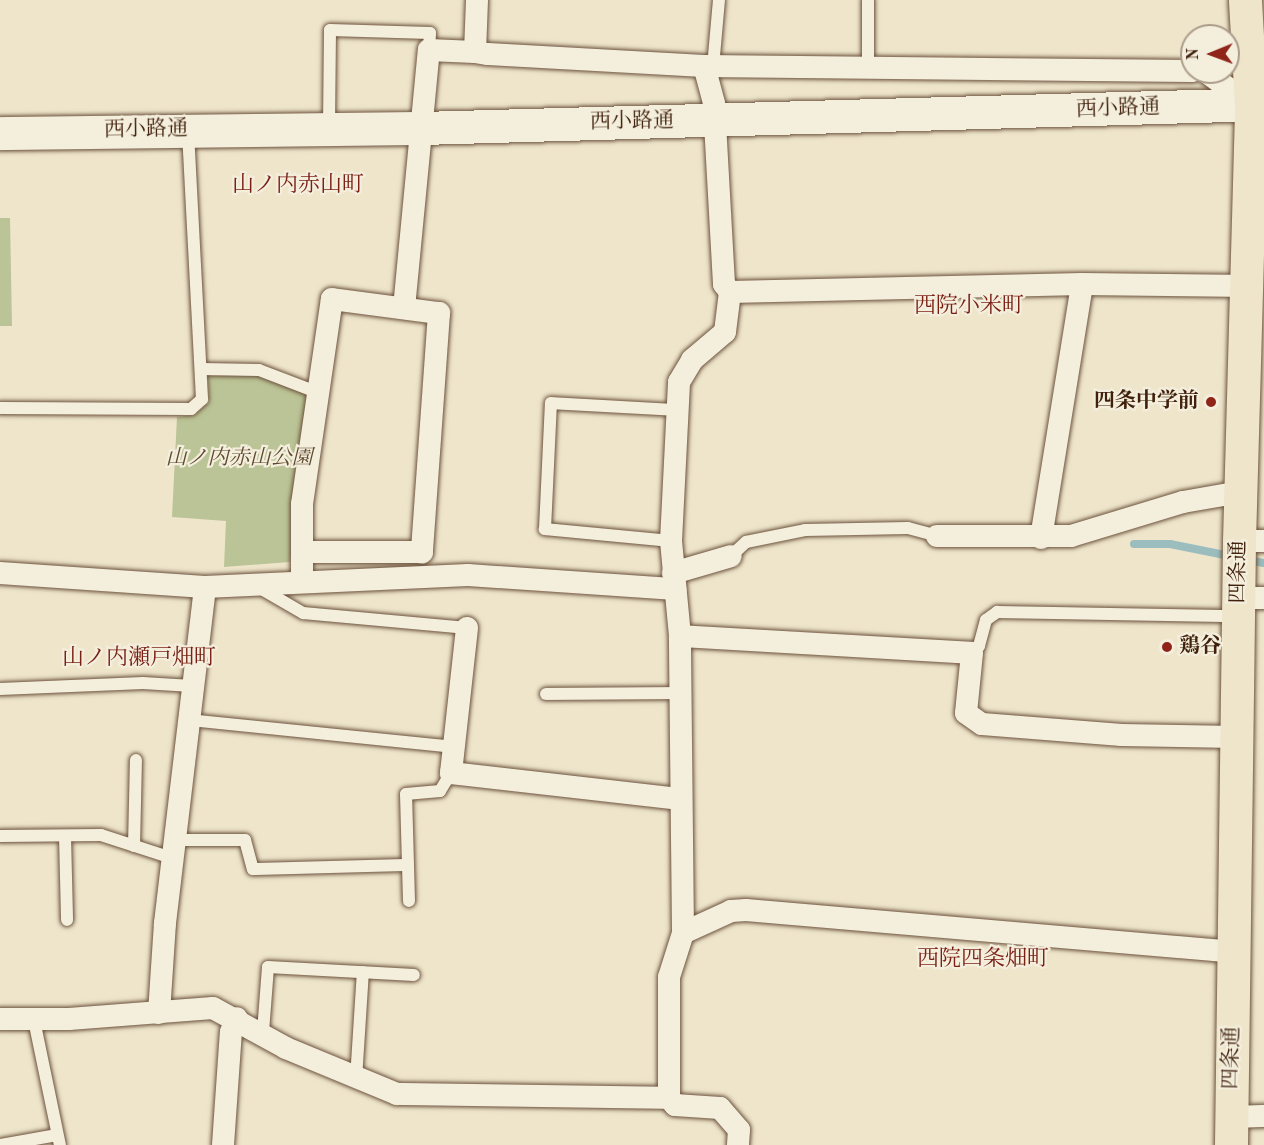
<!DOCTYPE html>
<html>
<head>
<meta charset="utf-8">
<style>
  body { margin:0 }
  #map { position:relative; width:1264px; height:1145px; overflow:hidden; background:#eee5cb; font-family:"Old Standard TT","Noto Serif JP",serif }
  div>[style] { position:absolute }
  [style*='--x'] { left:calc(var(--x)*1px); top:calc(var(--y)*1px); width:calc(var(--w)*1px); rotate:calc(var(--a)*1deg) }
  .green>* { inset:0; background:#bbc496 }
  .stream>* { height:8px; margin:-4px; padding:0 4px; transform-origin:4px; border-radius:4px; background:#9bbdbe }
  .roads { filter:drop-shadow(0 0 2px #6c523c) drop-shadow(0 0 2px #6c523c) }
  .lane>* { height:12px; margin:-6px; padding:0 6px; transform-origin:6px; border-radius:6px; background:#f4eedd }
  .street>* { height:22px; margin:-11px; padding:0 11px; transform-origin:11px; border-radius:11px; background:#f4eedd }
  .secondary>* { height:33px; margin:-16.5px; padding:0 16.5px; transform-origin:16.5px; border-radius:16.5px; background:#f4eedd }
  .primary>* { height:33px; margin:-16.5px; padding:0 16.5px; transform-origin:16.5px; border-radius:16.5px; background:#eee5cb }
  .dots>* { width:16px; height:16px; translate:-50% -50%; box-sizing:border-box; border:3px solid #f4eedd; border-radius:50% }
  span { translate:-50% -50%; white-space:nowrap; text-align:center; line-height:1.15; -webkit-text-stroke:4.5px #f4eedd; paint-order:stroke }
  .street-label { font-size:21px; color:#40210c }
  .poi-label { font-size:21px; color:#40210c; font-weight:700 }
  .right { translate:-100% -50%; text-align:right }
  .left { translate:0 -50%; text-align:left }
  .park-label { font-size:21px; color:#5f4a2e; font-style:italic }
  .neighbourhood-label { font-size:22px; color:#7a1f14 }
  .north { position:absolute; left:1180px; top:24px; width:60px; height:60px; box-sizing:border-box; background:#f4eedd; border:2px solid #ac9c89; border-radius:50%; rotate:269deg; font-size:16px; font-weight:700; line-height:24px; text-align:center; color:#40210c }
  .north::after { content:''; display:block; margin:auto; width:21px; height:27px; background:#8f2418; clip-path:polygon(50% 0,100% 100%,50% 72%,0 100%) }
</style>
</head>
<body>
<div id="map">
  <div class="green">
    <i style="clip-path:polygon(0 218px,10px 218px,12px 326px,0 326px)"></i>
    <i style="clip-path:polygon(256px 374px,311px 396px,290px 562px,224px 567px,226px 521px,172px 517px,177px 417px,195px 415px,209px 402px,208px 376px)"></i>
  </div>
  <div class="stream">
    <i style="--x:1134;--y:544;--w:36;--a:0"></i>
    <i style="--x:1170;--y:544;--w:61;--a:11.3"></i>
    <i style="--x:1248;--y:560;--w:16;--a:11"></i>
  </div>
  <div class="roads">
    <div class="lane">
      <i style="--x:713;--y:67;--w:67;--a:-84.9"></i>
      <i style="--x:868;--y:67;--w:67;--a:-90"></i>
      <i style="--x:329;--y:126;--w:96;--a:-89.4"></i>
      <i style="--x:330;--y:30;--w:100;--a:1.7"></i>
      <i style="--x:430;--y:33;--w:17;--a:93"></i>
      <i style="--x:201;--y:369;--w:58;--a:1"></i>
      <i style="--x:259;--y:370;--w:64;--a:21"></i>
      <i style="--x:0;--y:408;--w:191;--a:0.3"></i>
      <i style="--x:191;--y:409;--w:15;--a:-42"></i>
      <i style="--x:202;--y:399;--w:266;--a:-93"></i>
      <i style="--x:671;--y:541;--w:127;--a:-174.6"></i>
      <i style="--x:545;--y:529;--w:126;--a:-87.3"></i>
      <i style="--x:551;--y:403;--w:126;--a:3.2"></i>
      <i style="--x:731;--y:556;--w:21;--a:-43"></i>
      <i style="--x:746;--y:542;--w:60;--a:-11.5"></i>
      <i style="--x:805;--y:530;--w:103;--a:-1.1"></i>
      <i style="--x:908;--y:528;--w:30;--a:15"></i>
      <i style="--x:260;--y:588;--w:50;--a:30.2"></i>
      <i style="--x:303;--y:613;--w:165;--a:5.2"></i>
      <i style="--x:972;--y:653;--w:10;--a:-45"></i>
      <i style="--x:979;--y:646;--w:27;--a:-75"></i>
      <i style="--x:986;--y:620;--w:14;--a:-36"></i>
      <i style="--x:997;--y:612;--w:240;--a:1"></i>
      <i style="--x:0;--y:689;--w:143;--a:-2.4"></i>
      <i style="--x:143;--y:683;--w:49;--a:3.5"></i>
      <i style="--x:546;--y:694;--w:133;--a:-0.4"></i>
      <i style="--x:189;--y:720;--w:266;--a:5.8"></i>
      <i style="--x:0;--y:836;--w:101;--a:-0.6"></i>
      <i style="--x:101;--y:835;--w:78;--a:18"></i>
      <i style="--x:65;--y:836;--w:84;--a:88.6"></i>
      <i style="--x:177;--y:840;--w:68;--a:0"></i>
      <i style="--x:245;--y:840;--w:30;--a:75"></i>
      <i style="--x:253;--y:869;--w:155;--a:-1.5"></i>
      <i style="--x:134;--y:846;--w:86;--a:-88.7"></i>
      <i style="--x:409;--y:901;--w:107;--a:-91.6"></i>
      <i style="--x:406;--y:794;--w:34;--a:-5"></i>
      <i style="--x:440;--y:791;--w:21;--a:-59"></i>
      <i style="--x:34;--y:1020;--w:128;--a:78.3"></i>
      <i style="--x:263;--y:1032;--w:65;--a:-85.6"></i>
      <i style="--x:268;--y:967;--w:146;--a:3.1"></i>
      <i style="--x:356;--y:1079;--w:107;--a:-86.3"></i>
      <i style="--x:1;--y:1145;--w:57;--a:-10.1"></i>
    </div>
    <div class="street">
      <i style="--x:477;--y:0;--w:52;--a:92.2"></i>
      <i style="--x:475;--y:52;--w:13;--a:9"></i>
      <i style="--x:488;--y:54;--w:216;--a:3.2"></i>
      <i style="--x:704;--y:66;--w:488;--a:0.6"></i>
      <i style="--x:1206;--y:72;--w:56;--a:36.3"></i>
      <i style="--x:730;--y:292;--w:352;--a:-1.3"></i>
      <i style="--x:1082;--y:284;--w:164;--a:0.7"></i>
      <i style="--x:404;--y:308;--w:259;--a:-84.5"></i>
      <i style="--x:429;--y:50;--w:46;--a:2.5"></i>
      <i style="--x:937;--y:536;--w:134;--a:0"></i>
      <i style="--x:1071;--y:536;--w:117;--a:-16.9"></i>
      <i style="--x:1183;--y:502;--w:59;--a:-9.8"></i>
      <i style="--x:1041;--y:538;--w:257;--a:-80.8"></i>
      <i style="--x:1239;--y:541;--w:25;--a:0"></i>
      <i style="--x:0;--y:573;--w:205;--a:3.9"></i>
      <i style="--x:205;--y:587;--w:263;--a:-2.6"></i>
      <i style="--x:468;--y:575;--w:208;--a:3.9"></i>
      <i style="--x:673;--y:573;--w:60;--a:-16.3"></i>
      <i style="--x:302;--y:580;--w:76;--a:-90"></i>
      <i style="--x:302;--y:504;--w:207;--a:-81.7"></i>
      <i style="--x:332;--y:299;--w:108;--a:7.5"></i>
      <i style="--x:439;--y:313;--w:240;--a:94.1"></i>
      <i style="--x:422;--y:552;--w:120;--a:180"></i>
      <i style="--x:1238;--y:598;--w:26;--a:0"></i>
      <i style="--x:467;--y:628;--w:146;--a:96.3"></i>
      <i style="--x:451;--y:773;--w:229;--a:6.5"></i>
      <i style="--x:680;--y:636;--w:292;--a:3.3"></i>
      <i style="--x:972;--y:653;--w:60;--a:95.7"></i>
      <i style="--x:966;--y:713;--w:19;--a:35"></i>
      <i style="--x:982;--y:724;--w:140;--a:4.5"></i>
      <i style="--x:1122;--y:735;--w:114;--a:1"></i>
      <i style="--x:683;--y:933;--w:53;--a:-24.6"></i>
      <i style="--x:731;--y:911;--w:15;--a:-4"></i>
      <i style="--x:746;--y:910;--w:490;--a:4.9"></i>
      <i style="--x:159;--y:1013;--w:90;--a:-86.2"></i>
      <i style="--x:165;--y:923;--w:338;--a:-83.2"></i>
      <i style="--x:0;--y:1019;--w:69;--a:0"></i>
      <i style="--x:69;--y:1019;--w:144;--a:-4.4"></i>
      <i style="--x:213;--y:1008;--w:83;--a:28.7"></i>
      <i style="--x:286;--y:1048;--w:120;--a:22.5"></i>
      <i style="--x:397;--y:1094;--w:272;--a:0.8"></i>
      <i style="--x:669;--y:1098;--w:121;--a:-90"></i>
      <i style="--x:669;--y:977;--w:46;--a:-72.3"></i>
      <i style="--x:683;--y:933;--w:297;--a:-90.6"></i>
      <i style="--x:680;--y:636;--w:95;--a:-95.4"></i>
      <i style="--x:671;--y:541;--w:159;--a:-87.1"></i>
      <i style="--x:679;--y:382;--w:26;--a:-59"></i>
      <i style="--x:692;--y:360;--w:43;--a:-40.3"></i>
      <i style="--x:725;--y:332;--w:40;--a:-82.9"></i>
      <i style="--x:730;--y:292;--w:10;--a:-127"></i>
      <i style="--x:724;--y:284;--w:181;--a:-93.2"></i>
      <i style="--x:714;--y:103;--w:38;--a:-105"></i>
      <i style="--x:669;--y:1098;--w:9;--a:49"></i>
      <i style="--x:675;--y:1105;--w:45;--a:3.8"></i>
      <i style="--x:720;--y:1108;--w:29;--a:49"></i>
      <i style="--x:739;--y:1130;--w:15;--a:94"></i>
      <i style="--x:1232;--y:1117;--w:32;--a:-2"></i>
      <i style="--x:223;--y:1145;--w:113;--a:-86"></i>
      <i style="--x:231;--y:1032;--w:15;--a:-67"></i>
    </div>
    <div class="secondary">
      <i style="--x:0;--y:133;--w:421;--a:-0.7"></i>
      <i style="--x:421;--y:128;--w:843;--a:-1.63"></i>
    </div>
    <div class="primary">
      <i style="--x:1231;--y:1145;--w:604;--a:-89.24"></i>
      <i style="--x:1239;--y:541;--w:436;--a:-88.4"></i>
      <i style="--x:1251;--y:105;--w:105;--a:-93.3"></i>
    </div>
  </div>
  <div class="dots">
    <i style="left:1211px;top:402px;background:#8f2418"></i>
    <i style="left:1167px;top:647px;background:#8f2418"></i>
  </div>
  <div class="street-label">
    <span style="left:1118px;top:109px;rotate:-2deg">西小路通</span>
    <span style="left:632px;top:122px;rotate:-1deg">西小路通</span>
    <span style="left:146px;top:130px;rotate:-1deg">西小路通</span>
    <span style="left:1239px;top:572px;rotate:-89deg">四条通</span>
    <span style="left:1232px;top:1058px;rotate:-89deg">四条通</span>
  </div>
  <div class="poi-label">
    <span class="right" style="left:1199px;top:402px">四条中学前</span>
    <span class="left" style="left:1179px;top:647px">鶏谷</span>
  </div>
  <div class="park-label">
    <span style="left:239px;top:459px">山ノ内赤山公園</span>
  </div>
  <div class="neighbourhood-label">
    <span style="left:298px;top:186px">山ノ内赤山町</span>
    <span style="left:969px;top:307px">西院小米町</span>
    <span style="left:139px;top:659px">山ノ内瀬戸畑町</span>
    <span style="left:983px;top:960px">西院四条畑町</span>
  </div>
  <div class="north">N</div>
</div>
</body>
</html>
